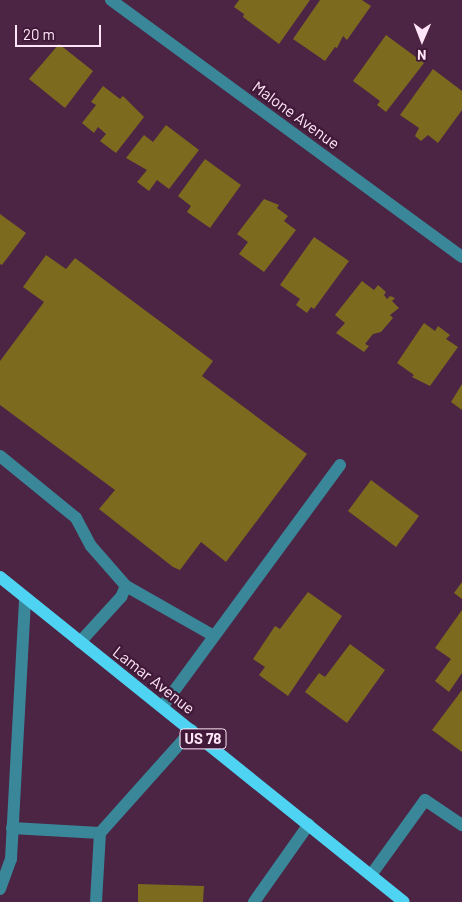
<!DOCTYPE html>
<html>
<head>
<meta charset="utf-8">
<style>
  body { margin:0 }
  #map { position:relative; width:462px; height:902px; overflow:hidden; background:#4c2444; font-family:Barlow,sans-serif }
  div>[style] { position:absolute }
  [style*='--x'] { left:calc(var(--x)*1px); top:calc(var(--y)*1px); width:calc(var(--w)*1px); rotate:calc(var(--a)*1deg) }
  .building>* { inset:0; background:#7c6a1f }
  .minor>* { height:12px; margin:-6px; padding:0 6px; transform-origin:6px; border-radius:6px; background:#398799 }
  .major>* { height:12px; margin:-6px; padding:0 6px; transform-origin:6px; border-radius:6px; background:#4ed4f2 }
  span { translate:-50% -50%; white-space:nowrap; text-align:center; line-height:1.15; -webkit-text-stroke:5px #411a39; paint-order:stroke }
  .shield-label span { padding:1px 4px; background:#411a39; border:1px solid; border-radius:4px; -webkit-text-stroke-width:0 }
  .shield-label { font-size:15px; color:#ffe5f7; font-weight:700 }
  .street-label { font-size:16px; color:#ffe5f7 }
  .north { position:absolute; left:397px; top:15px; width:50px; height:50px; -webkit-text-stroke:4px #411a39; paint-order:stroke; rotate:181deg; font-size:14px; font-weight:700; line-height:20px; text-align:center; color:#ffe5f7 }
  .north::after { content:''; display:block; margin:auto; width:18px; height:22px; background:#ffe5f7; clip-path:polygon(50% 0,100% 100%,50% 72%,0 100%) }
  .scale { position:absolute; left:15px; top:25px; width:86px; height:22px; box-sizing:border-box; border:2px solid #ffe5f7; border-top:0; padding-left:6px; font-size:15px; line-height:18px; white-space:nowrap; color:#ffe5f7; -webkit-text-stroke:4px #411a39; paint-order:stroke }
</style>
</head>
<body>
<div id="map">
  <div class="building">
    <i style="clip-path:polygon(239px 0,310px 0,279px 44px,243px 17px,244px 14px,234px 7px)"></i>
    <i style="clip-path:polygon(320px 0,362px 0,371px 6px,347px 40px,343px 36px,337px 48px,335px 47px,325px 61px,293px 39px)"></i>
    <i style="clip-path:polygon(386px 35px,424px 63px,386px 112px,377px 105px,380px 101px,353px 81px)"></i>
    <i style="clip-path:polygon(59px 44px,93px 71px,65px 108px,29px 79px)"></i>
    <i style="clip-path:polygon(433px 69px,462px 91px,462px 110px,438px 143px,428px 135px,421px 141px,415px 136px,419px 128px,400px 115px)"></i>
    <i style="clip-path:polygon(103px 86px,120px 99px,123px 96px,144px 117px,116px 153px,100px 141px,106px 134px,98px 127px,94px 133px,82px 123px,96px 105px,91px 102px)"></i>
    <i style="clip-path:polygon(166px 125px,199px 150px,169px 189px,157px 180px,149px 191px,137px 182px,147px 170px,126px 158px,144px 135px,153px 142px)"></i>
    <i style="clip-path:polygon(205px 159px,241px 185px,210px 228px,187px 212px,191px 206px,178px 196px)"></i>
    <i style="clip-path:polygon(264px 199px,279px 205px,277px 208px,288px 216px,284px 221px,296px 230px,264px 272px,239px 254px,248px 242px,237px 234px)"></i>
    <i style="clip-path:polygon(0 214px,26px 233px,2px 265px,0 264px)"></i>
    <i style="clip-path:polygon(314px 237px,349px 261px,314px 309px,311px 307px,307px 313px,296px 305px,300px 299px,280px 285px)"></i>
    <i style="clip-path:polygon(46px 255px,66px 269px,75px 258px,213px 361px,202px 376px,307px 454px,226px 562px,201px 542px,180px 570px,173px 567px,99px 509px,115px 490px,0 405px,0 361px,44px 302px,23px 287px)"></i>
    <i style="clip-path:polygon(362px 281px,374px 290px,378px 285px,386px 292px,384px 295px,387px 299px,390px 296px,395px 298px,392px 301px,399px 308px,390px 315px,393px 318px,381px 332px,373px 334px,365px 344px,369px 346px,364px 352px,336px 333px,345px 323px,335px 315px)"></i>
    <i style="clip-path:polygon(424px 323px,435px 331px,438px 326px,450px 335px,446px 339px,458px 347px,430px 386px,412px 377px,414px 375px,397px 363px)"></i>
    <i style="clip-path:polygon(462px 384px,462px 410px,451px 402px)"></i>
    <i style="clip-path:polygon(371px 480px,419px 516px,396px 547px,348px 511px)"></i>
    <i style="clip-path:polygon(462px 582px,462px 599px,454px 593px)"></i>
    <i style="clip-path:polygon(308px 592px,342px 616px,288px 696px,259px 675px,265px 667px,253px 659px,275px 626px,280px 629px)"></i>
    <i style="clip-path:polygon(462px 610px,462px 673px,449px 692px,435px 681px,451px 659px,435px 648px)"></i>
    <i style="clip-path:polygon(350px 644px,385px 670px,347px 723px,305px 692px,319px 673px,325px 677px)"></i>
    <i style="clip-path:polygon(462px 690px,462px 752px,432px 730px)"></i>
    <i style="clip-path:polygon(138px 884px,204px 886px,203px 902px,138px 902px)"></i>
  </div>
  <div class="minor">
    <i style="--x:111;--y:0;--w:435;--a:36.2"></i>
    <i style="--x:0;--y:456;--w:98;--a:39.2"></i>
    <i style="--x:76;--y:518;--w:32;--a:62"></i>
    <i style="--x:91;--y:546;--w:53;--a:48.8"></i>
    <i style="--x:126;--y:586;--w:12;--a:114"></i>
    <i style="--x:121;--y:597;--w:61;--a:132.3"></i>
    <i style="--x:126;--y:586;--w:101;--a:29.6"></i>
    <i style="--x:163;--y:706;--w:299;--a:-53.7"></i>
    <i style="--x:12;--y:828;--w:88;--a:3.3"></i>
    <i style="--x:371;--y:875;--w:92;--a:-54.2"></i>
    <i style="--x:425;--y:800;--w:45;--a:34"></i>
    <i style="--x:0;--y:889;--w:32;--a:-70"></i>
    <i style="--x:11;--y:859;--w:262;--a:-86.9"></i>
    <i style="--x:96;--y:902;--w:69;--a:-86.7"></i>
    <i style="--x:100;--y:833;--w:138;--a:-48.2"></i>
    <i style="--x:254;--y:902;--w:95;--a:-54.8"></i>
  </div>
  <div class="major">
    <i style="--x:0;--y:577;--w:518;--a:38.82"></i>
  </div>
  <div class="shield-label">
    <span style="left:203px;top:739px">US 78</span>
  </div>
  <div class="street-label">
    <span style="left:296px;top:115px;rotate:36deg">Malone Avenue</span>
    <span style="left:154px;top:680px;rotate:38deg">Lamar Avenue</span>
  </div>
  <div class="north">N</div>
  <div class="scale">20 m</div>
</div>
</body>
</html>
